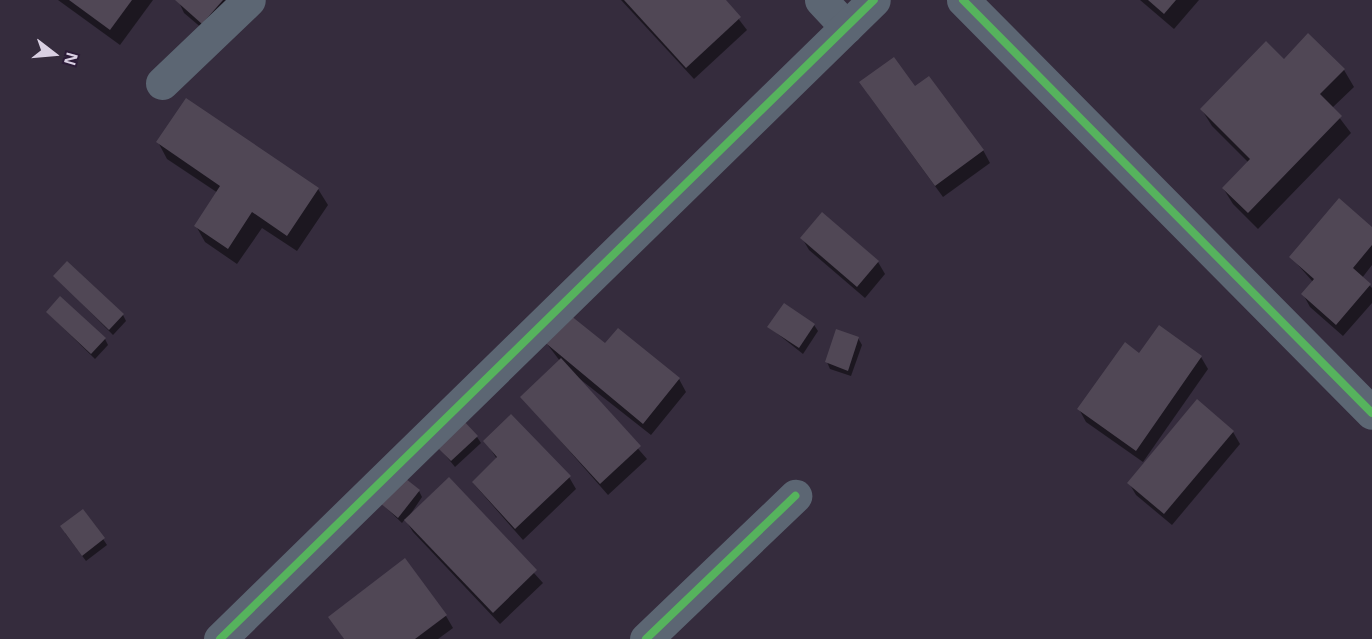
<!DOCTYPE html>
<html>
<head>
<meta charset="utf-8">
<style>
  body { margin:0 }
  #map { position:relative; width:1372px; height:639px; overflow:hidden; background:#352c3d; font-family:"Open Sans",sans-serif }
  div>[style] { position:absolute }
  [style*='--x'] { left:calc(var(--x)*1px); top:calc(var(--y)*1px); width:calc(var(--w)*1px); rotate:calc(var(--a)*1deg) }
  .shadow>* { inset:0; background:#0007 }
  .building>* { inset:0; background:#504755 }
  .minor>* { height:33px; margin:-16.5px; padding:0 16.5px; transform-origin:16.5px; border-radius:16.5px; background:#5c6673 }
  .cycleway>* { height:8px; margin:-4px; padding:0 4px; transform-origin:4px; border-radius:4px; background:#56b35d }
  span { translate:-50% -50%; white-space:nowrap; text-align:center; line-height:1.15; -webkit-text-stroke:5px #2c1c38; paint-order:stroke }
  .north { position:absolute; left:24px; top:24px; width:60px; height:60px; -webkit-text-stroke:4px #2c1c38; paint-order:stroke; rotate:106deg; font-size:16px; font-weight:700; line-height:24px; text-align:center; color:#d9d0e2 }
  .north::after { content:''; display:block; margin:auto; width:21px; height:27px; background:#d9d0e2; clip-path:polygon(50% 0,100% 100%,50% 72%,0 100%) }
</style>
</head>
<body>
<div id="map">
  <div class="shadow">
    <i style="clip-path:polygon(58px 0,153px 0,120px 45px)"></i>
    <i style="clip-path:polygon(178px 0,241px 0,210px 35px,184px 13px)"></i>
    <i style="clip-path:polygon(621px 0,724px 0,747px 30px,694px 79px)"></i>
    <i style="clip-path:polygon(1140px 0,1199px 0,1174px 29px)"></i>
    <i style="clip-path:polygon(1308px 36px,1344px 70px,1354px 87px,1332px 108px,1351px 133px,1258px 229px,1233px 204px,1223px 188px,1248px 162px,1212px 126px,1202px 110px,1284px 61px)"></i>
    <i style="clip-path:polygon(915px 88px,983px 150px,990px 163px,943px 197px,868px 94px)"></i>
    <i style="clip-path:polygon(158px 142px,318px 189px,328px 205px,297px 251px,262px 228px,237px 264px,205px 242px,196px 226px,218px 193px,167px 159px)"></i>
    <i style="clip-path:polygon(1372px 229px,1372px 265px,1362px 278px,1372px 288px,1372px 303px,1343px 336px,1310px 307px,1303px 294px,1313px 282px,1291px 257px)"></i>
    <i style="clip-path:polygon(802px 238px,878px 262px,885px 274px,865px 298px,809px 250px)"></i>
    <i style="clip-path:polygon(55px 276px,123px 315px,126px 321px,113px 335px)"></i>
    <i style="clip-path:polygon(48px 313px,105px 339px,108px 345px,95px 359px)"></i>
    <i style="clip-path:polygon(814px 325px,818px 331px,803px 354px,769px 327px)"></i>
    <i style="clip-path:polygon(618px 330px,679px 379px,686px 392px,651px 435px,571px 372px,647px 459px,608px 495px,522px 397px,560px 361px,544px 340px,605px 346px)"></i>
    <i style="clip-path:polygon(858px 338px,862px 345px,851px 376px,830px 369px,827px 362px)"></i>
    <i style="clip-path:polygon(1140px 355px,1201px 357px,1208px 369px,1143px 462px,1086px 422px,1079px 409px)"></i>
    <i style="clip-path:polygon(1233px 432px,1240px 444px,1172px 525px,1136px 495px,1129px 483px)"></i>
    <i style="clip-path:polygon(477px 437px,481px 443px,455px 467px,437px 445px)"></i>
    <i style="clip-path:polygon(485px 441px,569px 477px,576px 489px,523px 540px,473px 483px,497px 459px)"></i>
    <i style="clip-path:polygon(449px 479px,543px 583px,500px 624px,413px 532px,405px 519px,402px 523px,381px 503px,419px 491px,422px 497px,410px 515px)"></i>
    <i style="clip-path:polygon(65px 533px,103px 539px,107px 545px,86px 561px)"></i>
    <i style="clip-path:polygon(446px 616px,453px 628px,438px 639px,344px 639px,330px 617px)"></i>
  </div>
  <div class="building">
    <i style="clip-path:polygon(69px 0,132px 0,110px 30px)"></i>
    <i style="clip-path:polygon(175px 0,223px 0,202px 24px)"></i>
    <i style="clip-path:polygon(624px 0,726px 0,741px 17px,686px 68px)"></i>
    <i style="clip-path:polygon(1148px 0,1176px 0,1164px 14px)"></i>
    <i style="clip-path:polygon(1308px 33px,1345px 69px,1320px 94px,1342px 116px,1248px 213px,1222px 188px,1250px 159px,1200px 109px,1266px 41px,1284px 59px)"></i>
    <i style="clip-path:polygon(894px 57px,915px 86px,929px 76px,984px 150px,935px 186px,859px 82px)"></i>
    <i style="clip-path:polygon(186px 98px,319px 188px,287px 236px,252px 212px,228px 249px,194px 226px,220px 186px,156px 142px)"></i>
    <i style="clip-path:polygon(1339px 198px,1372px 227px,1372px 245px,1353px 268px,1371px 284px,1336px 325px,1301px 294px,1314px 279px,1289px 257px)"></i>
    <i style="clip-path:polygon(822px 212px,879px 261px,857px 287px,800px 238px)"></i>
    <i style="clip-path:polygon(67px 261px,124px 314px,109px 330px,53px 276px)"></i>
    <i style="clip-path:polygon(60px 296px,106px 338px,91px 354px,46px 312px)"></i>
    <i style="clip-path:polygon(784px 303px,815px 324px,799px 348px,767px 327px)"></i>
    <i style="clip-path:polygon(565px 311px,605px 343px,618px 328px,680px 378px,643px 424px,542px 340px)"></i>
    <i style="clip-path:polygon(1159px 325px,1202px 356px,1136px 451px,1077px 409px,1125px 342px,1139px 353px)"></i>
    <i style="clip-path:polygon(836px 329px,859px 337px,848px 371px,825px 362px)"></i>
    <i style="clip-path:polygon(561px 358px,641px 446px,600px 484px,520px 397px)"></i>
    <i style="clip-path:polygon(1197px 399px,1234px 431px,1164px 514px,1127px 483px)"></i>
    <i style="clip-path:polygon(511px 414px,571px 476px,515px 529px,472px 482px,497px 457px,483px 441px)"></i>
    <i style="clip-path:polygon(462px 419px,478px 436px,451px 461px,435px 445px)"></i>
    <i style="clip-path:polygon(401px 475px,420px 490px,398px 518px,380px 503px)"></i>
    <i style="clip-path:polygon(449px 477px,537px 570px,493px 613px,404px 520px)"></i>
    <i style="clip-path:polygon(83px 509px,105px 538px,82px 556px,60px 526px)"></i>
    <i style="clip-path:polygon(405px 558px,447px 615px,415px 639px,344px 639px,328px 617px)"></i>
  </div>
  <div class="minor">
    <i style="--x:821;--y:0;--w:37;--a:47"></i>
    <i style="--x:963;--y:0;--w:581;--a:45.28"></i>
    <i style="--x:162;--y:83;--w:120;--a:-43.7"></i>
    <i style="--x:220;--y:639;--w:914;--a:-44.34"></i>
    <i style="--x:646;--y:639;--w:207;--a:-43.8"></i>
  </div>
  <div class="cycleway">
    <i style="--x:963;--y:0;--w:581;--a:45.28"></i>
    <i style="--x:220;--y:639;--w:914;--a:-44.34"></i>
    <i style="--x:646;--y:639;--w:207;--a:-43.8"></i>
  </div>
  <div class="north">N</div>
</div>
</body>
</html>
